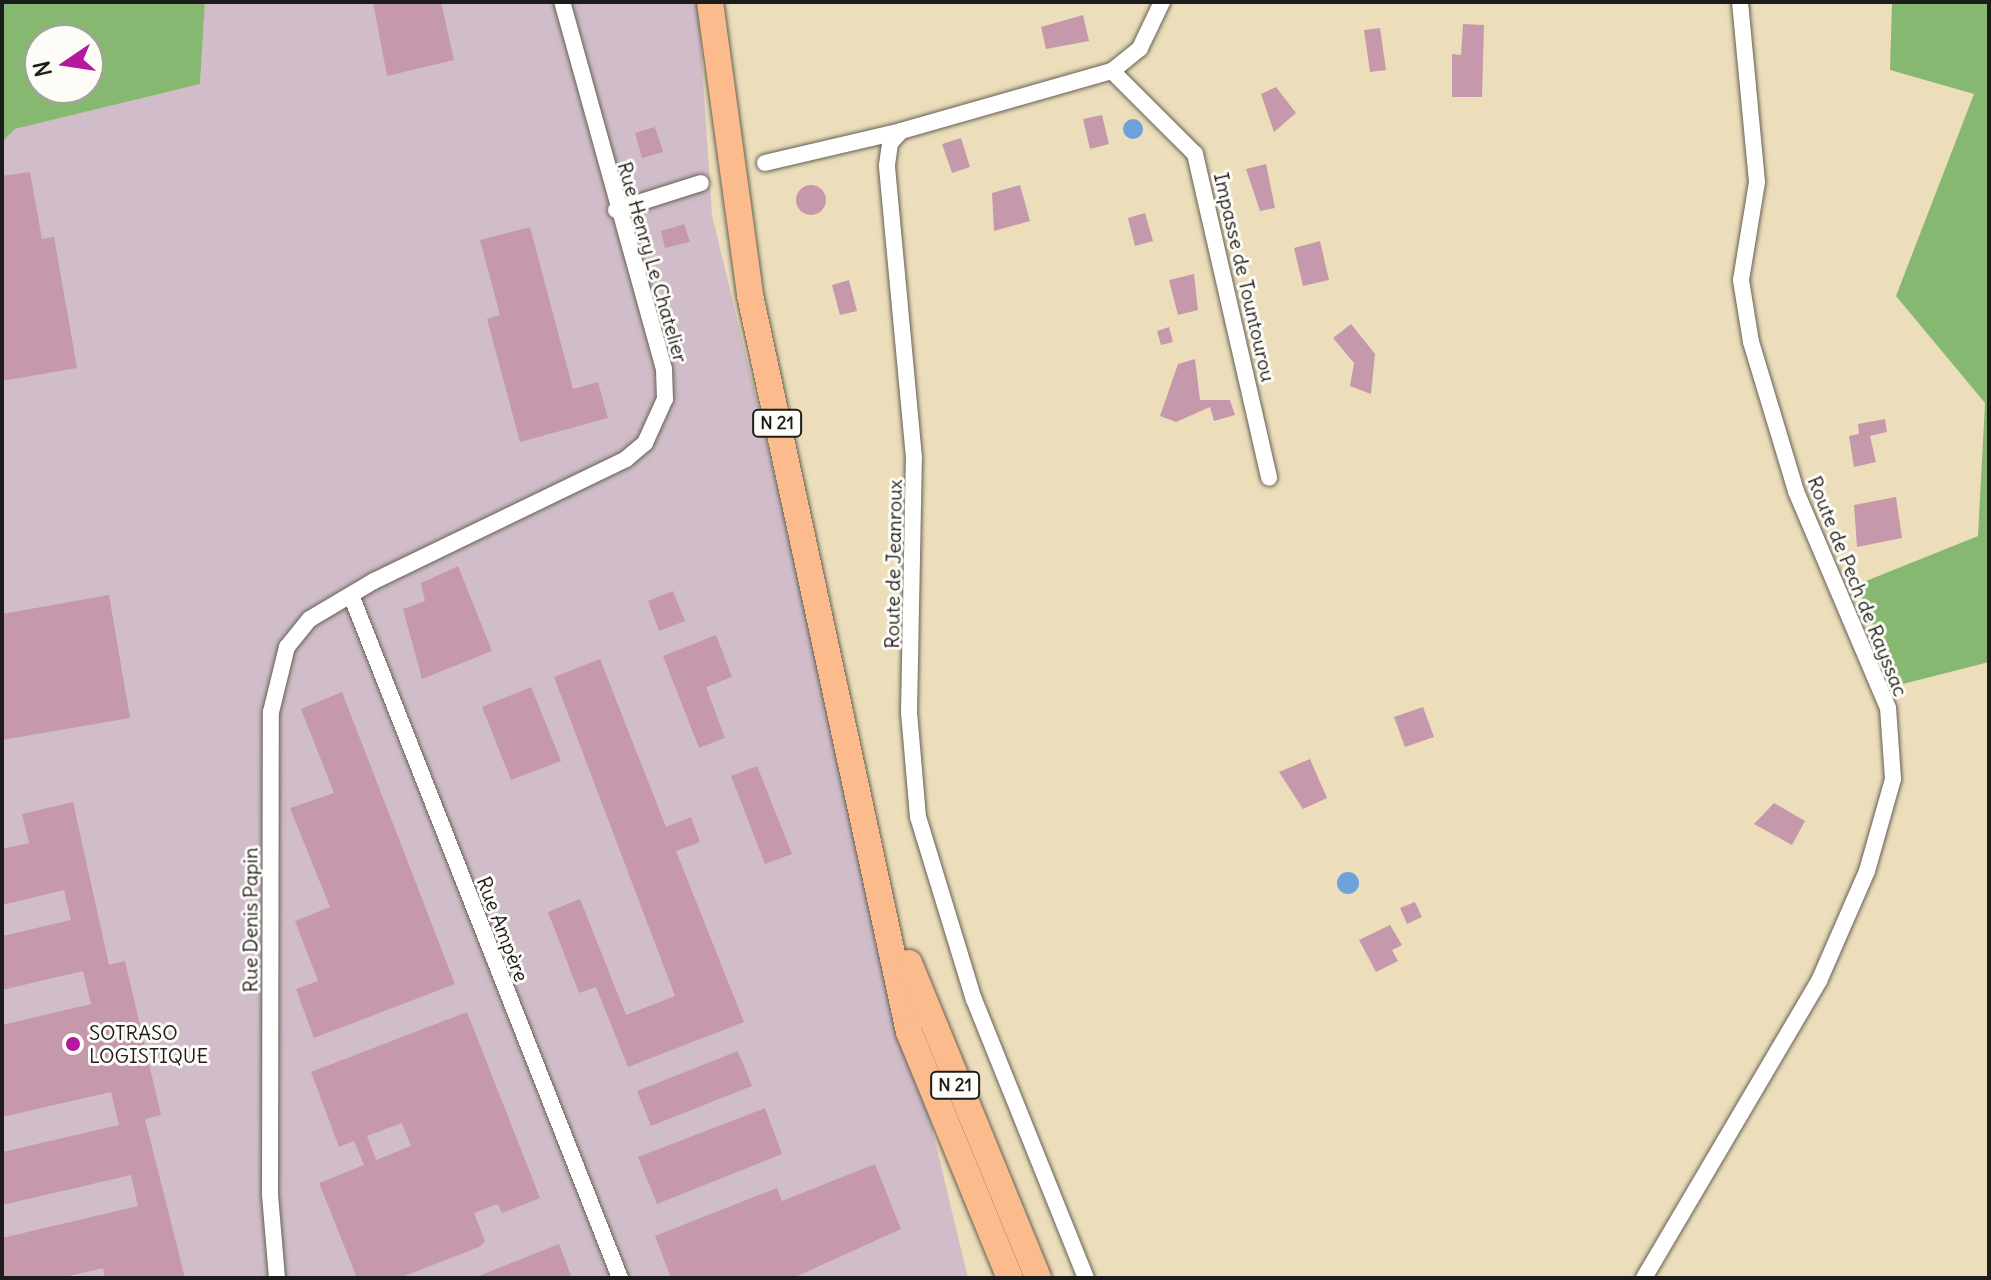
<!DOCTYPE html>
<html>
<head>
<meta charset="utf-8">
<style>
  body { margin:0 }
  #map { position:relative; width:1991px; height:1280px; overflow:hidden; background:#ecdebb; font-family:Delius,sans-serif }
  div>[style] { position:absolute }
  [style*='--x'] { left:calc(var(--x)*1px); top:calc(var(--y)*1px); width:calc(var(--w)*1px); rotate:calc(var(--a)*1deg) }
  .industrial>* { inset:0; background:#d1bdc9 }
  .forest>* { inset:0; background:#87b872 }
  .water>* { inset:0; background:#6ea1da }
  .round { border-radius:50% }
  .building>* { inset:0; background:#c698ac }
  .roads { filter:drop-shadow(0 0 2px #656054) drop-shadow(0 0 2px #656054) }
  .street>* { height:16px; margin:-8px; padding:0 8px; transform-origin:8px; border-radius:8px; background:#fff }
  .primary>* { height:26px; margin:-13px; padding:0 13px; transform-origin:13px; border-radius:13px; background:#fbbb8d }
  .dots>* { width:22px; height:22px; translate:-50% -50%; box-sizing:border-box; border:4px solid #fdfcf7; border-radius:50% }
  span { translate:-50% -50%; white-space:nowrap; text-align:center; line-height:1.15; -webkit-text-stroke:6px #fdfcf7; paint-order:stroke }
  .shield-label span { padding:2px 6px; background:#fdfcf7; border:2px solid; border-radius:6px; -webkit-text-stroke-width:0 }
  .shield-label { font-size:18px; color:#1c1c1c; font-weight:700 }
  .street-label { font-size:20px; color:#1c1c1c }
  .poi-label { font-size:20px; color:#1c1c1c }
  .left { translate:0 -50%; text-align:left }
  .frame { position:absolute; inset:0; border:4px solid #1c1c1c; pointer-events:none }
  .north { position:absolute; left:24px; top:24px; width:80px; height:80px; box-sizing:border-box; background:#fdfcf7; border:2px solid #a3a29f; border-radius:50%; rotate:257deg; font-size:22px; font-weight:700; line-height:32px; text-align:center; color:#1c1c1c }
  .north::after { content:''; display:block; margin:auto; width:28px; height:36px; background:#b5179e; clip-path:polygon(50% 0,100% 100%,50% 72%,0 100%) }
</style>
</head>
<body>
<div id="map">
  <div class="industrial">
    <i style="clip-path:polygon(205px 2px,698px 2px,712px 215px,968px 1278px,2px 1278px,2px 142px,15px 129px,200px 84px)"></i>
  </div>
  <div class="forest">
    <i style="clip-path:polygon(evenodd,2px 2px,205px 2px,200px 84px,15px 129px,2px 142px,2px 2px,40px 40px,88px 40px,88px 88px,40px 88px,40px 40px)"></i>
    <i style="clip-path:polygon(1892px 2px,1989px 2px,1989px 662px,1899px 685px,1856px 585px,1978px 536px,1985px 403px,1896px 296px,1974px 94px,1890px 70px)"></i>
  </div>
  <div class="water">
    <i class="round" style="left:1123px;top:119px;width:20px;height:20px"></i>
    <i class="round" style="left:1337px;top:872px;width:22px;height:22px"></i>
  </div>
  <div class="building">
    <i style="clip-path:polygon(373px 2px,441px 2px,454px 60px,387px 76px)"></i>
    <i style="clip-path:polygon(1083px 15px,1089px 41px,1046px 49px,1041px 27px)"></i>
    <i style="clip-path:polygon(1463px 24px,1484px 25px,1482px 97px,1452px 97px,1452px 54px,1461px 55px)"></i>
    <i style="clip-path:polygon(1380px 28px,1386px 70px,1370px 72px,1364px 30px)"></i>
    <i style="clip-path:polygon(1276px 87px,1296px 113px,1274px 132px,1261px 94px)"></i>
    <i style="clip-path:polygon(1102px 115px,1109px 144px,1090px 149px,1083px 119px)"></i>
    <i style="clip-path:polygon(655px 127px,663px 152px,642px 158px,635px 133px)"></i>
    <i style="clip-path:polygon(961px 138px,970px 167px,952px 173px,942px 144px)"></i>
    <i style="clip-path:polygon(1266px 164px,1275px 208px,1260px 211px,1246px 169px)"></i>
    <i style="clip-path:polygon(30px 172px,42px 239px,54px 237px,77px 368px,2px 381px,2px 176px)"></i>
    <i class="round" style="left:796px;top:185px;width:30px;height:30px"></i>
    <i style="clip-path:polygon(1020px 185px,1030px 221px,994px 231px,992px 193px)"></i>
    <i style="clip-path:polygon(1145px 213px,1153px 241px,1135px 246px,1128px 218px)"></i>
    <i style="clip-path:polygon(684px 224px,690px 242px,665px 248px,661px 231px)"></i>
    <i style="clip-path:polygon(530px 227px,573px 389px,598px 382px,608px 418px,520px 442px,487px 319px,500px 315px,480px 240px)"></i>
    <i style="clip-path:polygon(1320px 241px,1329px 280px,1303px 286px,1294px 248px)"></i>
    <i style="clip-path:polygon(1194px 274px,1198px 310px,1178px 315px,1169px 280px)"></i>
    <i style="clip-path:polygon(849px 280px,857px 311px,840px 315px,832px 285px)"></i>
    <i style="clip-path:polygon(1351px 324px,1375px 354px,1371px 394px,1350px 386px,1354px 363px,1333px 338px)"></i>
    <i style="clip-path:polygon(1169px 327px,1173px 342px,1161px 345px,1157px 331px)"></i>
    <i style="clip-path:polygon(1195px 359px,1200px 400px,1230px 400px,1235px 415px,1214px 421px,1210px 407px,1176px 422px,1160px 416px,1178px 364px)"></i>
    <i style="clip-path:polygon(1885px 419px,1887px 432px,1870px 436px,1876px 462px,1854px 467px,1849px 436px,1859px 434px,1858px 424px)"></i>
    <i style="clip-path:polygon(1896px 497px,1902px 538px,1857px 547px,1854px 505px)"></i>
    <i style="clip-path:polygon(458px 566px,492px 651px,422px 679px,403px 609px,425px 601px,421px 583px)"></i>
    <i style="clip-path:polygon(673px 591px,685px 621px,659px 631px,648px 601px)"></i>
    <i style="clip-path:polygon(109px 595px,130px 718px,2px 740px,2px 614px)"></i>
    <i style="clip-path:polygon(716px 635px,732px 677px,706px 687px,725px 738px,699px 748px,663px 656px)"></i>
    <i style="clip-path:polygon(600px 659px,666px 827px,691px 817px,700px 842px,676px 851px,744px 1022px,628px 1067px,596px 987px,579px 993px,548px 912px,580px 899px,626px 1015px,675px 996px,554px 677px)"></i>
    <i style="clip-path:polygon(531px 687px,561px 761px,511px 780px,482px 707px)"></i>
    <i style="clip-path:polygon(342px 692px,455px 984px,314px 1038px,296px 989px,318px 981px,295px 921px,330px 907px,290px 808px,334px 793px,301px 709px)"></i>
    <i style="clip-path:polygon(1423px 707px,1434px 737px,1405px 747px,1394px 717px)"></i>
    <i style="clip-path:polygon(1310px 759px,1327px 798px,1303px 809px,1279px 772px)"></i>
    <i style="clip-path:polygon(757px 766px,792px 854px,765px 864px,731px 776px)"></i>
    <i style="clip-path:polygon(73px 802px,109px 965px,125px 961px,161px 1115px,145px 1119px,185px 1278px,105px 1278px,103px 1268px,61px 1278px,2px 1278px,2px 1238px,138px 1206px,131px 1175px,2px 1205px,2px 1152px,119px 1125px,111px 1092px,2px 1117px,2px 1025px,91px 1004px,83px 971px,2px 990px,2px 936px,71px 920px,64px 890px,2px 905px,2px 849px,29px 843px,22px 814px)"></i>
    <i style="clip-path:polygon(1774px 803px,1805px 821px,1792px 845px,1754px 824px)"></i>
    <i style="clip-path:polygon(1415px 902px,1422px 917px,1407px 924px,1400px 908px)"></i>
    <i style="clip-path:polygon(1390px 925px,1402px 945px,1392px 950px,1398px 961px,1376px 972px,1359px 940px)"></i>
    <i style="clip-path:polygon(evenodd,467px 1012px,540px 1198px,502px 1213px,498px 1204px,474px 1213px,485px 1241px,479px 1247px,399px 1278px,357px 1278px,319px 1183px,364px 1165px,354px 1141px,339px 1147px,311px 1072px,467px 1012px,402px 1123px,411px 1146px,376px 1160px,367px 1136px,402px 1123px)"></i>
    <i style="clip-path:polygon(738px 1051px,752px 1086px,651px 1126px,637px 1091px)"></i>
    <i style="clip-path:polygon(765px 1108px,782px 1154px,657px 1204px,638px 1157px)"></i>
    <i style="clip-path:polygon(875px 1164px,901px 1229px,793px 1278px,671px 1278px,655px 1236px,777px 1188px,782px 1201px)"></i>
    <i style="clip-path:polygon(559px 1244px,572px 1278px,476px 1278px,476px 1277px)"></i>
  </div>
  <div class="roads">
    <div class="street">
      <i style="--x:1112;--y:71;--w:117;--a:45"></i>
      <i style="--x:1195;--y:154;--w:332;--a:77.1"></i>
      <i style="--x:765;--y:163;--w:140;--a:-13.2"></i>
      <i style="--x:616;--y:210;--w:89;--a:-17.6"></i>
      <i style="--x:351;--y:595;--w:734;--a:68.5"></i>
      <i style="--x:277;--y:1278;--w:84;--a:-94.8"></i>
      <i style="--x:270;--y:1194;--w:482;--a:-89.9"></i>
      <i style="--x:271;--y:712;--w:67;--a:-76.2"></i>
      <i style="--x:287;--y:647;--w:36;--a:-51"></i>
      <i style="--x:310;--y:619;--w:74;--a:-30.7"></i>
      <i style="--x:374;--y:581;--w:280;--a:-25.8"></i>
      <i style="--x:626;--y:459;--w:25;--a:-40"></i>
      <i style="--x:645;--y:443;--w:48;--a:-65.6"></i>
      <i style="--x:665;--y:399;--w:30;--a:-92"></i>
      <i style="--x:664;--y:369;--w:381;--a:-105.5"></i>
      <i style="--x:1086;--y:1278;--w:300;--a:-111.9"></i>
      <i style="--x:974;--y:1000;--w:191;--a:-107"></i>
      <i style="--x:918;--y:817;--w:104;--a:-94.9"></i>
      <i style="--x:909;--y:713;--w:255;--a:-88.9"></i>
      <i style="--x:914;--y:458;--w:294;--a:-95.3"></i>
      <i style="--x:887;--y:165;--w:22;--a:-82"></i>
      <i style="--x:890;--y:143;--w:16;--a:-47"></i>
      <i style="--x:901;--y:131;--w:219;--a:-15.9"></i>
      <i style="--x:1112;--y:71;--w:36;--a:-39"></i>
      <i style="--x:1140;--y:48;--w:51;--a:-64.4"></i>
      <i style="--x:1644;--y:1278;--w:345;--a:-59.5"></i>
      <i style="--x:1819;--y:981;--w:120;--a:-66.4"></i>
      <i style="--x:1867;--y:871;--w:96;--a:-74.2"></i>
      <i style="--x:1893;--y:779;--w:71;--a:-94"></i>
      <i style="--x:1888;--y:708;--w:236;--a:-113"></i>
      <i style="--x:1796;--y:491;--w:156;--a:-106.8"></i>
      <i style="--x:1751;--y:342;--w:63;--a:-99.2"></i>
      <i style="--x:1741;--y:280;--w:99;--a:-80.7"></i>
      <i style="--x:1757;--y:182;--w:181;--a:-95.4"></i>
    </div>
    <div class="primary">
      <i style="--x:710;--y:2;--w:296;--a:82.2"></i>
      <i style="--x:750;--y:295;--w:754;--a:77.83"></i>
      <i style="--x:909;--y:1032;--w:266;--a:67.7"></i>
      <i style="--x:909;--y:963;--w:340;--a:67.7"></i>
    </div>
  </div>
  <div class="dots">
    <i style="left:73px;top:1044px;background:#b5179e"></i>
  </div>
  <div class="shield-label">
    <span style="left:777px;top:423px">N 21</span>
    <span style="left:955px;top:1085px">N 21</span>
  </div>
  <div class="street-label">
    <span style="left:653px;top:262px;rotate:74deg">Rue Henry Le Chatelier</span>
    <span style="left:1245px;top:277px;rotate:77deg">Impasse de Tountourou</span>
    <span style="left:893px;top:564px;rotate:-89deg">Route de Jeanroux</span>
    <span style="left:1858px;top:586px;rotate:68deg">Route de Pech de Rayssac</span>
    <span style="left:250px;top:920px;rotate:-90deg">Rue Denis Papin</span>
    <span style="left:503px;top:929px;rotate:69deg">Rue Ampère</span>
  </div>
  <div class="poi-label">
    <span class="left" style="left:89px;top:1044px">SOTRASO<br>LOGISTIQUE</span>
  </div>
  <div class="frame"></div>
  <div class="north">N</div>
</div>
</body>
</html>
